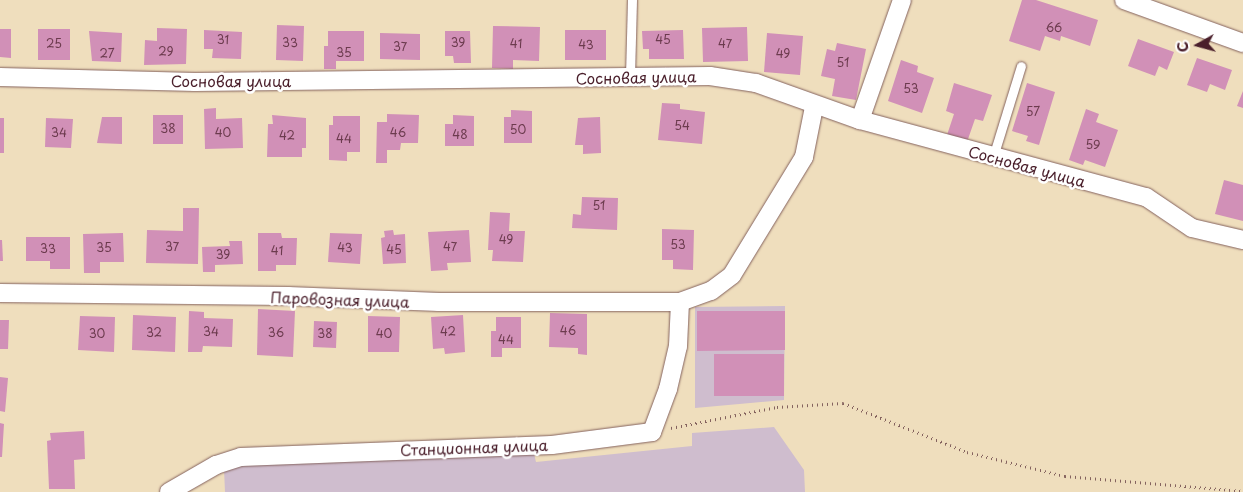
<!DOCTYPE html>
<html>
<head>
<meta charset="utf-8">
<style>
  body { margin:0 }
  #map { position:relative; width:1243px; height:492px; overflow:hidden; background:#efdebd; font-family:"Playpen Sans",sans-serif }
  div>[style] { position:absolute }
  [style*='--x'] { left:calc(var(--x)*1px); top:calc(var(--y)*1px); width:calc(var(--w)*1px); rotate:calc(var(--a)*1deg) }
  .industrial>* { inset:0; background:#cfbdce }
  .building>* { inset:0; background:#d190b7 }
  .path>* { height:3px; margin-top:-1.5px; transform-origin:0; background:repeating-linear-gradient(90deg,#84625e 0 1px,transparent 0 5px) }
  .roads { filter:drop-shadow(0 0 1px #84625e) drop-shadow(0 0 1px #84625e) }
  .lane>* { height:9px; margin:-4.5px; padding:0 4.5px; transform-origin:4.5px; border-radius:4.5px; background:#fff }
  .street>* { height:18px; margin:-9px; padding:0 9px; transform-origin:9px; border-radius:9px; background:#fff }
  span { translate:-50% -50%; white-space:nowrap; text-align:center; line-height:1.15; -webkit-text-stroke:5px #fff; paint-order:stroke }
  .number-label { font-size:12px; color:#6c3b4e }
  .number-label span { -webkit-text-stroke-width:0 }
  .street-label { font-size:15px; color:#4a1f2b }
  .north { position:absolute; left:1173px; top:20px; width:50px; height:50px; -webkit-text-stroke:4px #fff; paint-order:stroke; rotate:263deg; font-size:14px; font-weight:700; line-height:20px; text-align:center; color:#4a1f2b }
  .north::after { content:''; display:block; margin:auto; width:18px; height:22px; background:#4a1f2b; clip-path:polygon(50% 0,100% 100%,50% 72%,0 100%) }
</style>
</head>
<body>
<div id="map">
  <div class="industrial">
    <i style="clip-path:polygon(785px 306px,784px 400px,695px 408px,695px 307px)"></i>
    <i style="clip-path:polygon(774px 427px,804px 470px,805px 492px,225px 492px,224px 469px,251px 462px,533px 449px,536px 462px,692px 446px,692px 433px)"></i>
  </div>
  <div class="building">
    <i style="clip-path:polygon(1022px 0,1036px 0,1098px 20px,1090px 46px,1061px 36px,1060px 41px,1045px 36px,1040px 51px,1009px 41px)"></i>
    <i style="clip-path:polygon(277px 25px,304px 26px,303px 61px,276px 60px)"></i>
    <i style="clip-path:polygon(493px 26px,540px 27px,539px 61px,513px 60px,513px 69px,492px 68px)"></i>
    <i style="clip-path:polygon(747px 27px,748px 61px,703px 62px,702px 28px)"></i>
    <i style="clip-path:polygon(157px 28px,187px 29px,186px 64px,144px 65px,145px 40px,157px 41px)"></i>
    <i style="clip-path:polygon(0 29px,11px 29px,11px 58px,0 57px)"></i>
    <i style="clip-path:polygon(38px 29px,70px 29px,70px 60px,38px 60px)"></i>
    <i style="clip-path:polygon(204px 30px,242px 32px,241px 59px,212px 58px,213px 49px,204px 49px)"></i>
    <i style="clip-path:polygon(565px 30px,606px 30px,606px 60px,565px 60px)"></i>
    <i style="clip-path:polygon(683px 30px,684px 59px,649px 59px,649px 49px,643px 49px,642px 31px)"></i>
    <i style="clip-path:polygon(89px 31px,122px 33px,121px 62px,92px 61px)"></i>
    <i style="clip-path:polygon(328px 31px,364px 31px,364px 61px,336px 61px,336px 69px,324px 69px,324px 46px,328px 46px)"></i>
    <i style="clip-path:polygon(445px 31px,470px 31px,471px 63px,454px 63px,453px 56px,445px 56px)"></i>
    <i style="clip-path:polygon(380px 33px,420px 34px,420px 60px,380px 59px)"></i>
    <i style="clip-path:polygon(767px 33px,803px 36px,800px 75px,764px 72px)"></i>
    <i style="clip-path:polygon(1138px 39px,1174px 52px,1167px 70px,1159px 66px,1155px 76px,1128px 66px)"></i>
    <i style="clip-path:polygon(837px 43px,866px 49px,856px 100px,832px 96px,835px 79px,821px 76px,827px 49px,835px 51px)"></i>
    <i style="clip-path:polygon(1197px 58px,1232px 70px,1225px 90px,1210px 84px,1207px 92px,1187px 85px)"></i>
    <i style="clip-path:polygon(901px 60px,918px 66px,917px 72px,934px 78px,922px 113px,888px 101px)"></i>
    <i style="clip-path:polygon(954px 83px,992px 95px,983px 121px,975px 119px,967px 142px,947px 135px,954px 114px,946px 111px)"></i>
    <i style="clip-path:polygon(1027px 83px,1055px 92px,1039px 145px,1026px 141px,1028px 136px,1012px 131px)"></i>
    <i style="clip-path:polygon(1243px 91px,1243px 108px,1237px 106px)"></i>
    <i style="clip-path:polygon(662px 103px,680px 104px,680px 109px,705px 112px,702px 144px,658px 140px)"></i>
    <i style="clip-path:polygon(216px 108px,216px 119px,242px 118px,243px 148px,205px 149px,204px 109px)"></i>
    <i style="clip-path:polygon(1086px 109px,1099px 114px,1096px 122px,1118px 130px,1105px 167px,1085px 160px,1083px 165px,1069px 160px)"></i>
    <i style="clip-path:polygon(511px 110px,532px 111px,532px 143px,504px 143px,504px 117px,511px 117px)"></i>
    <i style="clip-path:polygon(387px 114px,419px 115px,418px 143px,401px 143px,400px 150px,387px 150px,387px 163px,376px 163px,377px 122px,387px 122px)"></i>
    <i style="clip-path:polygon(153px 115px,183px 115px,183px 144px,153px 144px)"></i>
    <i style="clip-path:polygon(272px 115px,306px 118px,306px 148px,302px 148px,302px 157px,267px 157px,268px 124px,273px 124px)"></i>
    <i style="clip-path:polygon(453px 115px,474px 116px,474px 146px,445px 146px,445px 124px,453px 124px)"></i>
    <i style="clip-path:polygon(333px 116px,360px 116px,360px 152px,347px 152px,347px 161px,329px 160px,329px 125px,333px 125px)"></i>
    <i style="clip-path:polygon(102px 117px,122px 117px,122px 144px,97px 143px)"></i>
    <i style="clip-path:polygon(600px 117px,601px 153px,583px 154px,583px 145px,575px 145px,578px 118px)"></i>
    <i style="clip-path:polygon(0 118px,4px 118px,4px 153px,0 153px)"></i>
    <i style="clip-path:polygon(46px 118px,73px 119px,71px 148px,45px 147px)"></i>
    <i style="clip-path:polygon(1224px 180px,1243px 185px,1243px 221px,1215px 214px)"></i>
    <i style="clip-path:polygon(582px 197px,618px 198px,617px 230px,572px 228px,573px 214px,581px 215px)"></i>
    <i style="clip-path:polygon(183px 208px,199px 208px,198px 264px,146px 263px,147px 230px,183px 231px)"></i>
    <i style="clip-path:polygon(490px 212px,510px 213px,509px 231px,525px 231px,523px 262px,492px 261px,493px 250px,488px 250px)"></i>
    <i style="clip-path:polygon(662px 229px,694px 230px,693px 270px,673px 269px,673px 260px,662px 260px)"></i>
    <i style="clip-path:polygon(393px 230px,394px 235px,405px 234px,406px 263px,383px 264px,381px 238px,385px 237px,384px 231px)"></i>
    <i style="clip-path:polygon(469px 230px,471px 262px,447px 263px,448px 270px,431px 271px,428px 232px)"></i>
    <i style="clip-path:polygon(123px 233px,124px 262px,100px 262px,100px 273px,84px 273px,83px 234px)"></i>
    <i style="clip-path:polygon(258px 233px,281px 233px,282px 238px,297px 238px,296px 265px,276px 265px,276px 271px,258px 271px)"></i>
    <i style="clip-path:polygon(330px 233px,362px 234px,360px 264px,328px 262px)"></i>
    <i style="clip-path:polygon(26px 237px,70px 237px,70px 269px,50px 269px,50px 261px,26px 261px)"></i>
    <i style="clip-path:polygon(0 240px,2px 240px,3px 261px,0 261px)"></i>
    <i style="clip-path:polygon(229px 241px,242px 241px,243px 264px,215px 265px,215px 272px,203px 272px,202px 247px,230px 246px)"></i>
    <i style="clip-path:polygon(258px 309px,295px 311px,293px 357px,257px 355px)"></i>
    <i style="clip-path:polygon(189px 311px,204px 312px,204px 318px,233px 319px,232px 347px,203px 346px,202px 352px,188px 352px)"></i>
    <i style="clip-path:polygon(697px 311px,785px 311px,785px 350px,697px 351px)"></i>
    <i style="clip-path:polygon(550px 313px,587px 314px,587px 355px,578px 354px,578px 348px,549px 347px)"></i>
    <i style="clip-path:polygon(133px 315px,176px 317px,175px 352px,132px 350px)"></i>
    <i style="clip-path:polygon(463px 315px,465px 352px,445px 354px,444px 348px,433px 349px,431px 317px)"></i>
    <i style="clip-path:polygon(80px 316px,115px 317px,114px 352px,78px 350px)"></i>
    <i style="clip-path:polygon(368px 316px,400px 317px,399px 352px,368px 352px)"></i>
    <i style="clip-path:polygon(496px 317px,521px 317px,521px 348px,502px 348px,502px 357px,491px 357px,491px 331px,496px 331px)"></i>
    <i style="clip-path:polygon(0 320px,9px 320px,8px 349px,0 349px)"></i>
    <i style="clip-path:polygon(314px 321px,337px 322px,336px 348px,313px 347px)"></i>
    <i style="clip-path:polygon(714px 354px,784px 354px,784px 396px,714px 396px)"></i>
    <i style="clip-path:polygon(0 377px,8px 378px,5px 412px,0 411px)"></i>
    <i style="clip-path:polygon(0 423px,4px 424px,2px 457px,0 457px)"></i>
    <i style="clip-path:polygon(84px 431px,85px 459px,74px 460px,75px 489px,49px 489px,47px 441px,51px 440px,50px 433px)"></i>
  </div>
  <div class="path">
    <i style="--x:671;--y:428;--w:108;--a:-11.2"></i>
    <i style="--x:777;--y:407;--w:66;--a:-3.5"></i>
    <i style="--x:843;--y:403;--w:133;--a:21.6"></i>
    <i style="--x:967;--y:452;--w:101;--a:13.8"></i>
    <i style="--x:1065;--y:476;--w:179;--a:4.8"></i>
  </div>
  <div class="roads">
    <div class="lane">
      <i style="--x:630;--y:76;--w:76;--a:-88.5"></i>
      <i style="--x:993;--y:157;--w:95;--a:-72.9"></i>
    </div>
    <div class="street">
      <i style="--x:1124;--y:0;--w:127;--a:19.9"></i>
      <i style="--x:0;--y:77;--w:195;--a:1.5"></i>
      <i style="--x:195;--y:82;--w:515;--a:-0.67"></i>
      <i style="--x:710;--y:76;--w:47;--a:8.7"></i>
      <i style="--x:756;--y:83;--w:110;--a:19.6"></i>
      <i style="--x:860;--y:120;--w:296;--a:15.1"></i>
      <i style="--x:1146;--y:197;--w:55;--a:34"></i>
      <i style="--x:1192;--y:228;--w:52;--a:13.2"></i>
      <i style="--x:860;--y:120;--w:127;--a:-70.7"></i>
      <i style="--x:0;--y:293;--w:288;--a:0.6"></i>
      <i style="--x:288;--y:296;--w:151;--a:2.3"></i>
      <i style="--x:439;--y:302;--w:241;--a:0"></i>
      <i style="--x:680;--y:302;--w:33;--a:-20"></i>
      <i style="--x:711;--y:291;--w:26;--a:-37"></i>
      <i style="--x:732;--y:275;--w:138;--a:-58.6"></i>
      <i style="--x:804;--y:157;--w:51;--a:-78.7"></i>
      <i style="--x:169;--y:492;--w:54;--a:-29.9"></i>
      <i style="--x:216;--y:465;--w:26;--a:-18"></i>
      <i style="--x:241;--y:457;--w:311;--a:-2.2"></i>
      <i style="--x:552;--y:445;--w:101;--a:-7.4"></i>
      <i style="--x:652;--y:432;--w:46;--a:-69.6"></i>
      <i style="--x:668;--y:389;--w:44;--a:-76.9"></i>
      <i style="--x:678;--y:346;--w:44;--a:-87.4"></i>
    </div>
  </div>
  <div class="number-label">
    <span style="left:1054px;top:28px">66</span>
    <span style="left:223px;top:40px">31</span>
    <span style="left:663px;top:40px">45</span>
    <span style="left:290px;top:43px">33</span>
    <span style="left:458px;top:43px">39</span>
    <span style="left:54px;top:44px">25</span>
    <span style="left:516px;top:44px">41</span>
    <span style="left:725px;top:44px">47</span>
    <span style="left:586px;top:45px">43</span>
    <span style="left:400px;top:47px">37</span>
    <span style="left:166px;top:52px">29</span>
    <span style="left:344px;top:53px">35</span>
    <span style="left:107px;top:54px">27</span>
    <span style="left:783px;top:54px">49</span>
    <span style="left:843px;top:63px">51</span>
    <span style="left:911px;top:89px">53</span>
    <span style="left:1033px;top:112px">57</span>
    <span style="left:682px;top:126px">54</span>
    <span style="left:168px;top:129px">38</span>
    <span style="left:518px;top:130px">50</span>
    <span style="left:59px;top:133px">34</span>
    <span style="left:223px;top:133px">40</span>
    <span style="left:398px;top:133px">46</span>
    <span style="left:460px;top:135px">48</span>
    <span style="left:287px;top:136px">42</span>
    <span style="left:344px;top:139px">44</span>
    <span style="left:1093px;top:145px">59</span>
    <span style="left:599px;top:206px">51</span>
    <span style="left:506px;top:240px">49</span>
    <span style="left:678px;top:245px">53</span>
    <span style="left:172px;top:247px">37</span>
    <span style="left:450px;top:247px">47</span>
    <span style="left:104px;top:248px">35</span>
    <span style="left:345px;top:248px">43</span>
    <span style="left:48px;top:249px">33</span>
    <span style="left:394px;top:250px">45</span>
    <span style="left:277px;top:251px">41</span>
    <span style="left:223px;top:255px">39</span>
    <span style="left:568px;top:331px">46</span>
    <span style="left:211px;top:332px">34</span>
    <span style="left:448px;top:332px">42</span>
    <span style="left:154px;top:333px">32</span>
    <span style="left:276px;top:333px">36</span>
    <span style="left:97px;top:334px">30</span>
    <span style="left:325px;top:334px">38</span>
    <span style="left:384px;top:334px">40</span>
    <span style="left:506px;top:340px">44</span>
  </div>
  <div class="street-label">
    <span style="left:636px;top:77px;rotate:-1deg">Сосновая улица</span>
    <span style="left:231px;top:81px">Сосновая улица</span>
    <span style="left:1027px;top:166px;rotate:15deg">Сосновая улица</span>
    <span style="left:340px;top:299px;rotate:2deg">Паровозная улица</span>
    <span style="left:474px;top:447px;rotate:-2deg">Станционная улица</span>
  </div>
  <div class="north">С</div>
</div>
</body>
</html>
